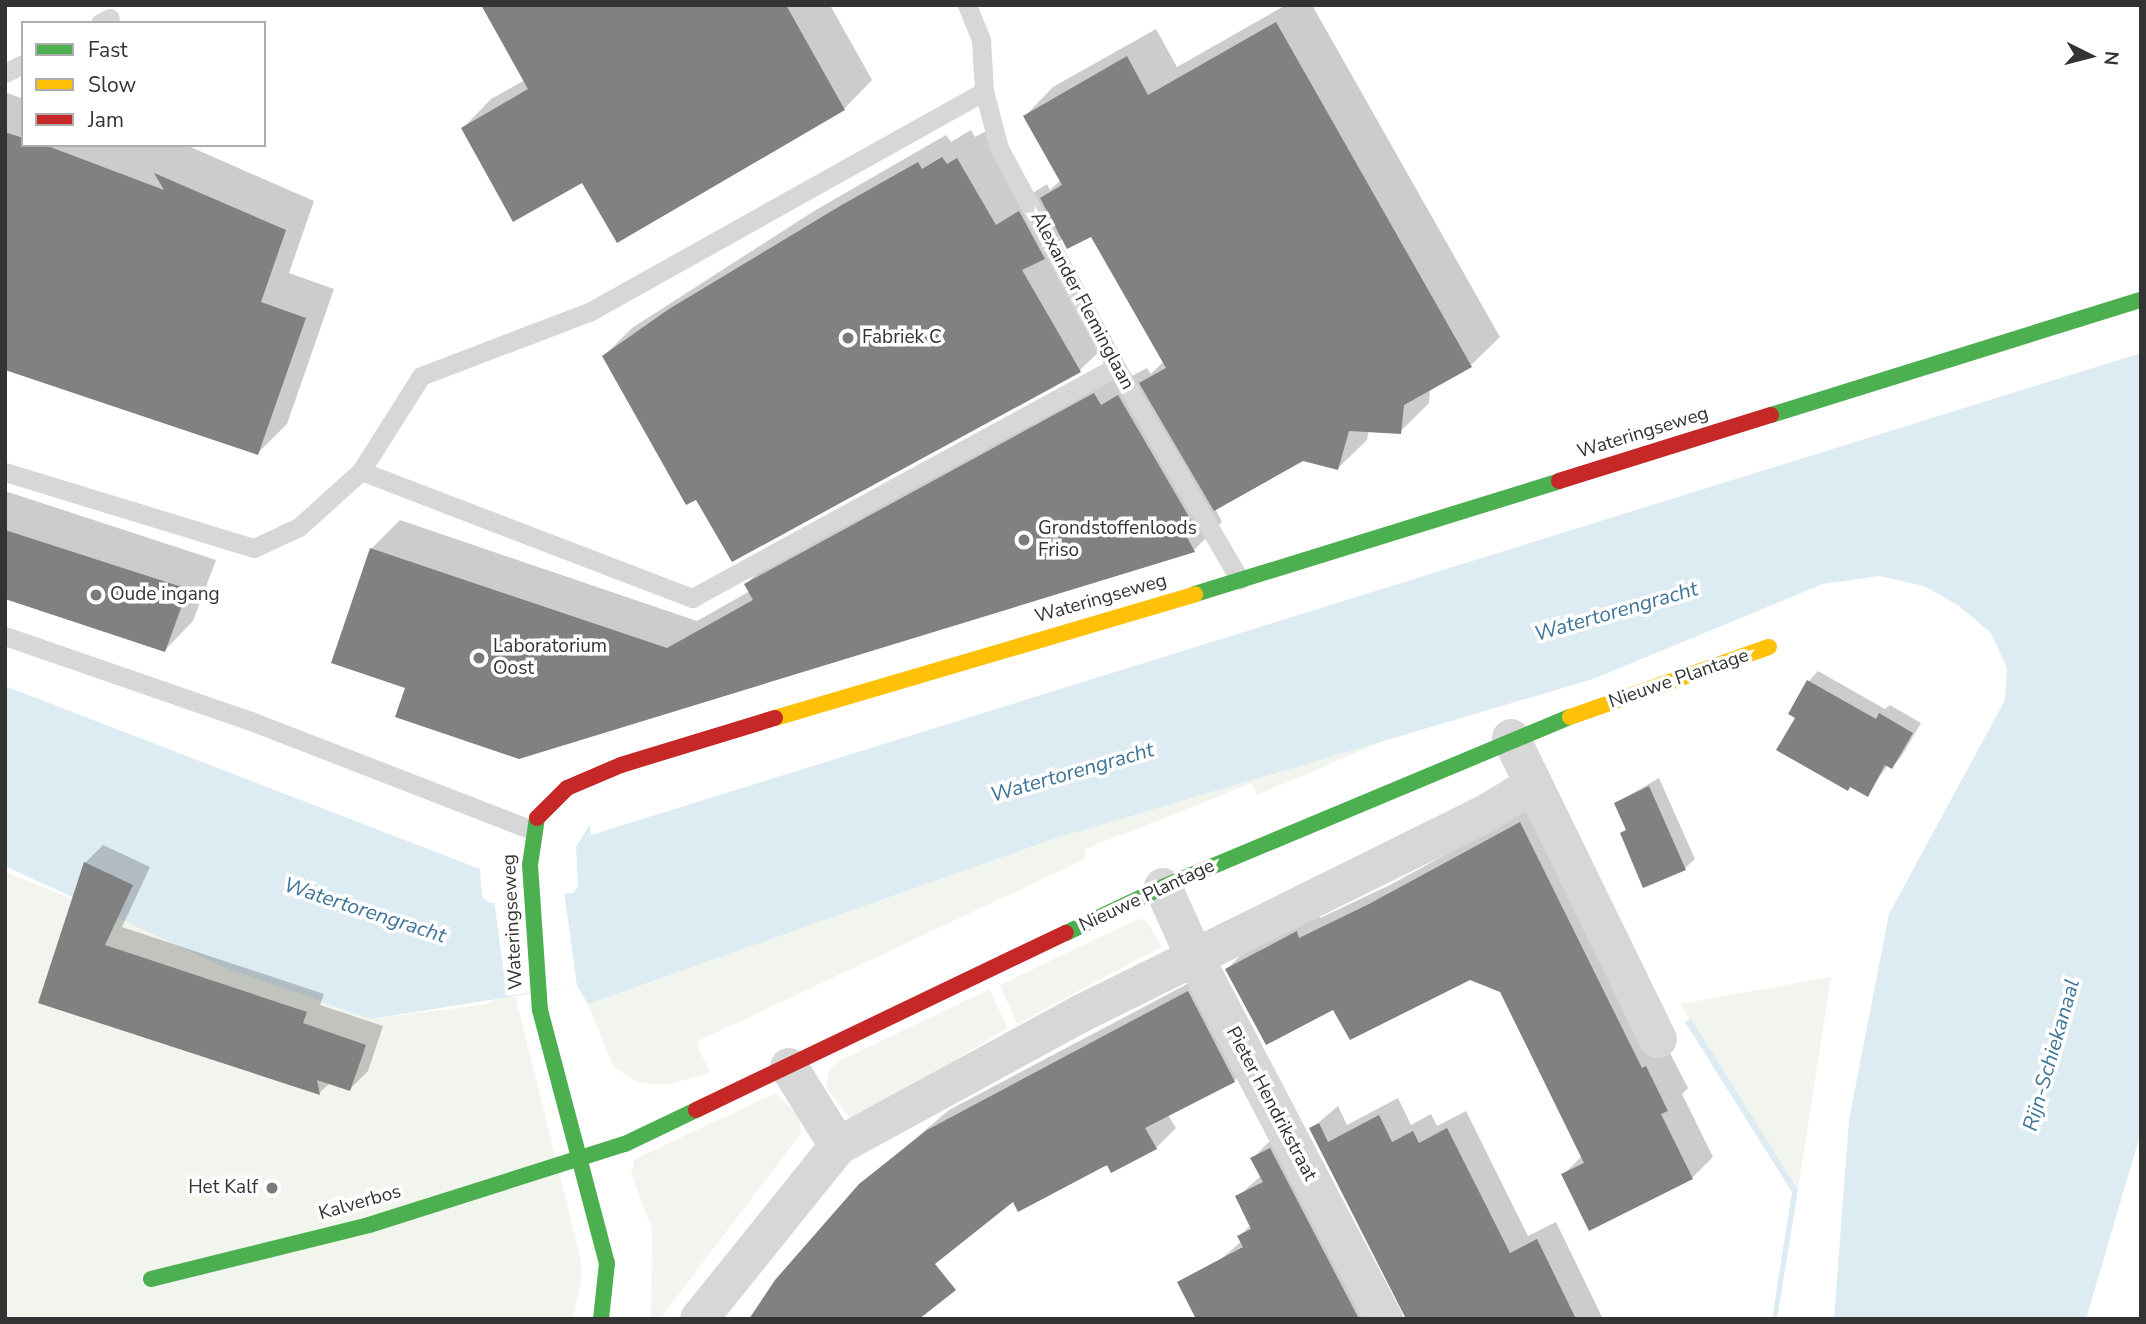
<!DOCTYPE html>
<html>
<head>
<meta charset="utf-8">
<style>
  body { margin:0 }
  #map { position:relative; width:2146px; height:1324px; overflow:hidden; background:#fff; font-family:"Nunito Sans",sans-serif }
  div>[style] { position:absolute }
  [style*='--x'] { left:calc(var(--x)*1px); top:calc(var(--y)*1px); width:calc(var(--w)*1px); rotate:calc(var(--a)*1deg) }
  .green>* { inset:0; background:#f1f5ed }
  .water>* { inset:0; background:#ddebf3 }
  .pier>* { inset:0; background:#fff }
  .shadow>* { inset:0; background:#0003 }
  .building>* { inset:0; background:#818181 }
  .lane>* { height:19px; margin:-9.5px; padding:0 9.5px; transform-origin:9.5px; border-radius:9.5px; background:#d7d7d7 }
  .street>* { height:38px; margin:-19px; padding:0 19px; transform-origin:19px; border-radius:19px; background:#d7d7d7 }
  .fast>* { height:16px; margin:-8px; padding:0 8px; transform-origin:8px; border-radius:8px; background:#4caf50 }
  .slow>* { height:16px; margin:-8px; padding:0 8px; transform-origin:8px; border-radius:8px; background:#ffc107 }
  .jam>* { height:16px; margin:-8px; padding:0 8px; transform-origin:8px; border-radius:8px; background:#c62828 }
  .dots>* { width:19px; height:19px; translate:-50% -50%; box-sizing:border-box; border:4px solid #fff; border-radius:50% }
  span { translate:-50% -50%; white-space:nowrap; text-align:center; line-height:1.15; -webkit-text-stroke:7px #fff; paint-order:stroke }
  .street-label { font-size:19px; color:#333 }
  .poi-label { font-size:19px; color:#333 }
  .left { translate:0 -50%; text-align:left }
  .right { translate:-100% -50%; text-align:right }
  .water-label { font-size:21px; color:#3f7597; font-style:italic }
  .frame { position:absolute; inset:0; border:7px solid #333; pointer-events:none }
  .legend { position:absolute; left:21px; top:21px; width:245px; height:126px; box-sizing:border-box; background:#fff; border:2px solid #adadad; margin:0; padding:9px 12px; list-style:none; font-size:21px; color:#333 }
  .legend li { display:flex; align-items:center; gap:14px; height:35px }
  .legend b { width:35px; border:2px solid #adadad }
  .north { position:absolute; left:2055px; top:21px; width:70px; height:70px; -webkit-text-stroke:5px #fff; paint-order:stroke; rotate:96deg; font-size:19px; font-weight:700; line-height:28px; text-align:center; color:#333 }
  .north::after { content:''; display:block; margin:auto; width:24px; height:32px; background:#333; clip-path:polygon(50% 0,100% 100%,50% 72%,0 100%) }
</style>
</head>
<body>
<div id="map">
  <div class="green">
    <i style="clip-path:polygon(1398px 735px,1257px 795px,1252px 783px,1085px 849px,1085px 859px,696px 1042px,710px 1073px,670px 1084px,639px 1083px,613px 1066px,588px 1004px,1053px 839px)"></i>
    <i style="clip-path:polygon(5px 872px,371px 1019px,486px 1004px,514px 990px,581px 1261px,581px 1285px,572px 1319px,5px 1319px)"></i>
    <i style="clip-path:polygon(1138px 919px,1147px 921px,1161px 947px,1017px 1024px,1000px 985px)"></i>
    <i style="clip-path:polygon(1831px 977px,1798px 1190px,1680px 1004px)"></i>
    <i style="clip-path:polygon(990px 989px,1007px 1028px,866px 1115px,854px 1118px,847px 1115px,826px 1087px,829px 1071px,837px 1062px)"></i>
    <i style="clip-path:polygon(776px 1093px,799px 1117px,801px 1133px,660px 1319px,651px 1319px,652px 1230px,631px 1172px,635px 1159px)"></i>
  </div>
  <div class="water">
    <i style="clip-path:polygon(2141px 353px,2141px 1132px,2086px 1319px,1834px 1319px,1849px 1120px,1889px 914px,2005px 700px,2007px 668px,1991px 633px,1959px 606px,1924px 586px,1879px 576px,1823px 584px,1593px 679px,1053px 839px,588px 1004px,577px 986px,371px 1019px,226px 968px,5px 866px,5px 686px,480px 869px,482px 897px,490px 903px,573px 893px,578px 887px,576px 847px,590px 824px,591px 835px)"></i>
    <i style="clip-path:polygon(1691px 1019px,1798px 1190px,1777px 1319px,1772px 1319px,1792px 1192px,1685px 1022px)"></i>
  </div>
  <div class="pier">
    <i style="clip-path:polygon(564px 891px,577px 986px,507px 996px,494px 900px)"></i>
  </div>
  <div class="shadow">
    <i style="clip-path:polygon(483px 5px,830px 5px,872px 80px,844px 109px,583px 181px,463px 128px,491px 99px,525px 80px)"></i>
    <i style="clip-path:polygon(1286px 5px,1312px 5px,1500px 337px,1471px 365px,1430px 388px,1429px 403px,1400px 432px,1369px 430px,1367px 440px,1338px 468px,1303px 459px,1215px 508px,1222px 522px,1194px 550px,519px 757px,407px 687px,371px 549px,400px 520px,697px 621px,750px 591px,746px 584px,775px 555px,1123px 366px,1130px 377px,1147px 368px,1151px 374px,1164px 361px,1092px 234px,1063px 238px,1053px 248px,1109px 342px,1080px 370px,733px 560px,697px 497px,604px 356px,632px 328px,814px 211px,946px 135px,951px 142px,971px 130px,975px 137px,986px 131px,1025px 198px,1047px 184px,1050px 190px,1061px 180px,1025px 116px,1053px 87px,1156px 29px,1177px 67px)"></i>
    <i style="clip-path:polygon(5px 92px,23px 99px,23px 145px,186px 145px,314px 201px,289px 273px,334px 289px,287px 424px,258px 453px,5px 368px)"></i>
    <i style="clip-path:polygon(5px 491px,216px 560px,193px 621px,165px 650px,5px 597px)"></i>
    <i style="clip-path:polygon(1818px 671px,1885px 709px,1890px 705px,1921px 723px,1901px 757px,1892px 767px,1888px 765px,1867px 794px,1797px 717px,1809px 681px)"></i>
    <i style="clip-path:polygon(1659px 778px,1695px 859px,1685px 868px,1644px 885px,1622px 833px,1628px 828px,1616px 803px)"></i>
    <i style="clip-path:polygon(1541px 802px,1688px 1088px,1682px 1094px,1713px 1157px,1692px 1178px,1563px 1175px,1582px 1156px,1501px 990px,1470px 978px,1334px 1007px,1227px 969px,1248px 948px,1318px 912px,1320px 918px,1392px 884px)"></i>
    <i style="clip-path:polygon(103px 845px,150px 867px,122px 927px,324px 994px,320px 1005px,383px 1026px,368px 1071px,350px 1089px,330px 1083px,319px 1093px,40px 1002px,85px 863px)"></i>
    <i style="clip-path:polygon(1208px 973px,1254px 1061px,1234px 1081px,1168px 1115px,1176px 1128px,1156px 1148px,1013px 1199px,923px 1271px,883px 1319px,749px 1319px,860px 1185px,949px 1110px)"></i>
    <i style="clip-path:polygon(1398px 1098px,1411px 1125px,1431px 1114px,1437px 1126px,1466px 1111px,1528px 1236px,1556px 1222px,1603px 1319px,1405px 1319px,1405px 1309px,1311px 1129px,1338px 1106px,1347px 1125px)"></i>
    <i style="clip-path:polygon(1271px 1140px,1395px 1319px,1244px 1319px,1216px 1263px,1242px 1241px,1239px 1236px,1251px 1225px,1237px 1197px,1262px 1175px,1253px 1158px)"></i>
  </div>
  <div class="building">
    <i style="clip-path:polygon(481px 5px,786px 5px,845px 110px,617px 243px,582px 183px,513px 222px,461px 128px,528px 89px)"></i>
    <i style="clip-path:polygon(1276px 22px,1472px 367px,1404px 405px,1401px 434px,1349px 431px,1338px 470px,1303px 461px,1214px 511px,1139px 383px,1166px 368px,1091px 237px,1067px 249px,1040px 198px,1062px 185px,1023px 116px,1127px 56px,1148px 95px)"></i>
    <i style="clip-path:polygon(5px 132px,23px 138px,23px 145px,45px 145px,164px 190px,154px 173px,286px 230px,261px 302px,306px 318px,258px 455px,5px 370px)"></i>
    <i style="clip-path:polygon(942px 157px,947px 164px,957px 158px,996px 225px,1019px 211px,1045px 259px,1022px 270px,1081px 372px,732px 562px,696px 500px,686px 505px,602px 356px,669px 309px,840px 206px,918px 162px,922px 169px)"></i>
    <i style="clip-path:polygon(1094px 393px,1101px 405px,1118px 395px,1192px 522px,1182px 528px,1195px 552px,519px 759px,395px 717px,405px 688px,331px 663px,370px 548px,667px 648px,753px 600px,744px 584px)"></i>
    <i style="clip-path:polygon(5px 530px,188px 589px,165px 652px,5px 599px)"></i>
    <i style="clip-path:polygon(1807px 680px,1876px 719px,1879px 713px,1913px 733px,1892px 769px,1885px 765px,1868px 797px,1850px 787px,1848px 791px,1776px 750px,1795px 718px,1788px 714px)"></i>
    <i style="clip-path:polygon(1649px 786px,1686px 870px,1643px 888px,1620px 833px,1626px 830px,1614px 803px)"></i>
    <i style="clip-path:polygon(1520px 822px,1642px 1068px,1646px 1066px,1668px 1111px,1661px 1114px,1693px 1179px,1589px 1231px,1561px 1174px,1584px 1163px,1500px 992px,1470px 980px,1350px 1040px,1333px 1010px,1266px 1045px,1225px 969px,1297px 931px,1299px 938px,1369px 904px)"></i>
    <i style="clip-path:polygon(84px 862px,133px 885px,105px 945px,307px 1012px,303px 1023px,366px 1045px,350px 1091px,317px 1080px,320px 1095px,38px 1003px)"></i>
    <i style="clip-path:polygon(1188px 991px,1235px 1082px,1145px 1128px,1157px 1149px,1111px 1173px,1107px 1165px,1018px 1212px,1013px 1202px,935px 1264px,956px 1290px,919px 1319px,749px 1319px,775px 1280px,859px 1184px,927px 1130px)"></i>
    <i style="clip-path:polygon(1379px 1115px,1392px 1142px,1413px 1131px,1419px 1143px,1447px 1128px,1510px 1253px,1537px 1239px,1576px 1319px,1406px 1319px,1309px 1128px,1319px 1123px,1328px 1142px)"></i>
    <i style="clip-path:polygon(1270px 1148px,1359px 1319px,1196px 1319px,1177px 1282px,1243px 1247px,1237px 1236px,1251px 1229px,1235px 1196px,1263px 1182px,1250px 1158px)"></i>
  </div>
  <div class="lane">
    <i style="--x:967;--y:5;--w:38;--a:68"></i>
    <i style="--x:981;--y:40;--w:51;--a:86.6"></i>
    <i style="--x:984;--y:91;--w:59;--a:75.3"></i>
    <i style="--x:999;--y:148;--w:248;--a:61.9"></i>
    <i style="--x:1116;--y:367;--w:246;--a:59.8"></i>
    <i style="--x:100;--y:23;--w:11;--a:-27"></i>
    <i style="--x:5;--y:73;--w:20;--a:-27"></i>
    <i style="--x:361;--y:471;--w:355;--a:21"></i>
    <i style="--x:692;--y:598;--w:483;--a:-28.6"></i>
    <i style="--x:5;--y:472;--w:260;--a:17"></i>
    <i style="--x:254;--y:548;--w:50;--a:-25"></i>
    <i style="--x:299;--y:527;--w:84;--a:-42.1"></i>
    <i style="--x:361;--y:471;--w:112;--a:-57.7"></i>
    <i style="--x:421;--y:376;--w:182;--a:-20.9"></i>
    <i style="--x:591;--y:311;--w:450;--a:-29.2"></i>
    <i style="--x:5;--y:636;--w:260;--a:19.1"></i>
    <i style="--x:251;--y:721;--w:301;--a:21.2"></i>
  </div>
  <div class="street">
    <i style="--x:1511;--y:738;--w:335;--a:64"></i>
    <i style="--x:1163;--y:887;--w:76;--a:65.8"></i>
    <i style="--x:1194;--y:956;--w:410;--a:62.4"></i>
    <i style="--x:789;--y:1067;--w:93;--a:58.2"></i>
    <i style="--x:838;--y:1146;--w:278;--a:-28.6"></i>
    <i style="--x:1082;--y:1013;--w:455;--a:-26.3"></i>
    <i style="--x:1490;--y:811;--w:48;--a:-31.4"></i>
    <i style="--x:699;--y:1319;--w:222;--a:-51.2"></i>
  </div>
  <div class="fast">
    <i style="--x:1771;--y:415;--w:387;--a:-17.3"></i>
    <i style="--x:1195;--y:594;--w:381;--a:-17.2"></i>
    <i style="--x:537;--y:818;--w:48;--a:98.5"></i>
    <i style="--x:530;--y:865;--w:145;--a:86.1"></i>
    <i style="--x:540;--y:1010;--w:262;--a:75.2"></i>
    <i style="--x:607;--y:1263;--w:56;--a:96.1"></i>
    <i style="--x:1066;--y:933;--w:107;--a:-25.4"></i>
    <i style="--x:1163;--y:887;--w:441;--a:-22.7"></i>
    <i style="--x:151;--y:1279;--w:225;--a:-13.9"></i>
    <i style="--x:369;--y:1225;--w:269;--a:-17.6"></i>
    <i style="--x:625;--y:1144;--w:79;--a:-25.6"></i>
  </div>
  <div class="slow">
    <i style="--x:1570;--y:717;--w:211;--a:-19.4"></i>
    <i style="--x:775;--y:718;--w:438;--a:-16.4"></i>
  </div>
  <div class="jam">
    <i style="--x:1559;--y:481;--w:222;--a:-17.3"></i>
    <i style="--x:537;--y:818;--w:42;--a:-45"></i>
    <i style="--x:567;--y:788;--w:59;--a:-23.1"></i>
    <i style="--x:621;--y:765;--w:161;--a:-17"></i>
    <i style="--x:696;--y:1110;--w:410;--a:-25.6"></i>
  </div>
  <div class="dots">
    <i style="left:848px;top:338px;background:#7a7a7a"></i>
    <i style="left:1024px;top:540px;background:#7a7a7a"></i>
    <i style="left:96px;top:595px;background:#7a7a7a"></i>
    <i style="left:479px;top:658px;background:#7a7a7a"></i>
    <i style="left:272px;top:1188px;background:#7a7a7a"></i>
  </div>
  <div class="street-label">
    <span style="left:1082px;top:301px;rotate:62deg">Alexander Fleminglaan</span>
    <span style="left:1643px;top:433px;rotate:-17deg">Wateringseweg</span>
    <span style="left:1101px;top:599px;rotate:-16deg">Wateringseweg</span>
    <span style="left:1679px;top:679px;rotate:-19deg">Nieuwe Plantage</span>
    <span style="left:1147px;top:896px;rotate:-25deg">Nieuwe Plantage</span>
    <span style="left:513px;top:922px;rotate:-93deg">Wateringseweg</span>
    <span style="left:1271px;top:1104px;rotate:62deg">Pieter Hendrikstraat</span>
    <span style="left:360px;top:1203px;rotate:-16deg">Kalverbos</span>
  </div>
  <div class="poi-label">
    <span class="left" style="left:862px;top:338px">Fabriek C</span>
    <span class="left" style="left:1038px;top:540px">Grondstoffenloods<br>Friso</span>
    <span class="left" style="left:110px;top:595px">Oude ingang</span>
    <span class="left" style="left:493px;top:658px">Laboratorium<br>Oost</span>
    <span class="right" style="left:258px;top:1188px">Het Kalf</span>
  </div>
  <div class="water-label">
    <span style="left:1616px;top:611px;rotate:-16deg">Watertorengracht</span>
    <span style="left:1072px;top:772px;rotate:-16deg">Watertorengracht</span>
    <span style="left:365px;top:910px;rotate:18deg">Watertorengracht</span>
    <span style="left:2051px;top:1055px;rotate:-74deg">Rijn-Schiekanaal</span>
  </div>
  <div class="frame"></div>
  <ul class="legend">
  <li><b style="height:9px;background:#4caf50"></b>Fast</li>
  <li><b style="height:9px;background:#ffc107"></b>Slow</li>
  <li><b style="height:9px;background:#c62828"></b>Jam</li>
  </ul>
  <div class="north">N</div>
</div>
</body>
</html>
